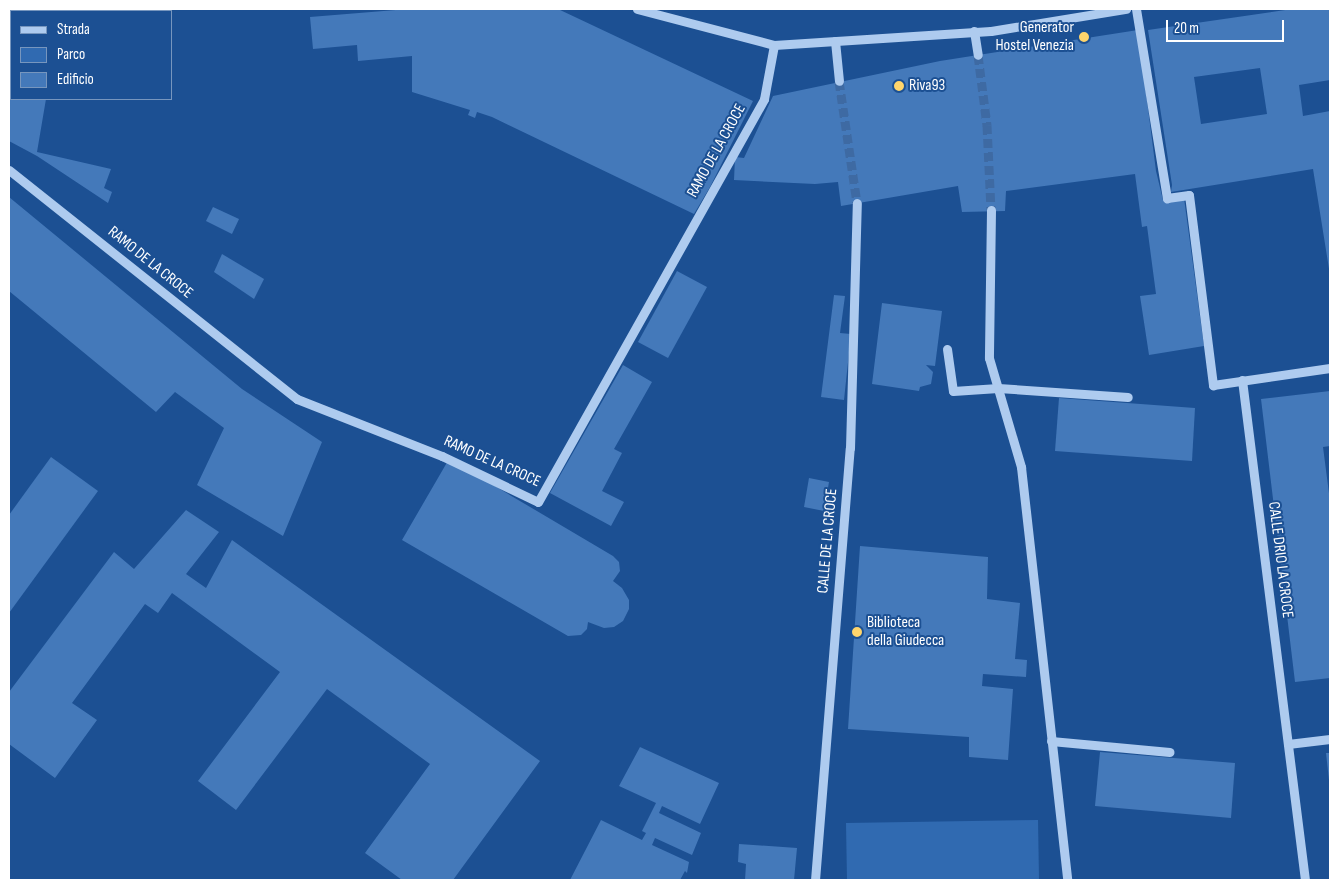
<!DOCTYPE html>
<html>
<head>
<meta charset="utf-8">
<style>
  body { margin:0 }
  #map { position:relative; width:1339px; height:889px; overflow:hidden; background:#1c5093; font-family:"Sofia Sans Condensed",sans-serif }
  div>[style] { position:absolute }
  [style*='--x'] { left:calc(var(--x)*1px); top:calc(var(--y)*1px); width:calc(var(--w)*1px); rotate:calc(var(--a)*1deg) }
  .green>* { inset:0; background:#306ab1 }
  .building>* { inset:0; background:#4479ba }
  .minor-tunnel>* { height:9px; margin-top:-4.5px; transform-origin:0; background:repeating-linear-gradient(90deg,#3e6aa3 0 9px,transparent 0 13.5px) }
  .minor>* { height:9px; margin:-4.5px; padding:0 4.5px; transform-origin:4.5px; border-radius:4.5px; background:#aecbef }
  .dots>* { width:14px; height:14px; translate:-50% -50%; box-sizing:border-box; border:2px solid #1c5093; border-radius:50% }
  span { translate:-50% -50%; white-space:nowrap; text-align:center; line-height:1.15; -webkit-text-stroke:4px #1c5093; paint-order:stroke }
  .poi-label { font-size:16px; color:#fff }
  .right { translate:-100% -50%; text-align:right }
  .left { translate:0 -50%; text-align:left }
  .street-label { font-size:16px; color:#fff }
  .frame { position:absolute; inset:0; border:10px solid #fff; pointer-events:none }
  .legend { position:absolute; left:10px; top:10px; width:162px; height:90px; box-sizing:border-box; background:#1c5093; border:1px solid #7796be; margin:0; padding:6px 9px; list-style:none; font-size:15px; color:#fff }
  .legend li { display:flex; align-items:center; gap:10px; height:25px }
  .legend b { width:25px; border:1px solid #7796be }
  .scale { position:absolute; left:1166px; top:20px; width:118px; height:22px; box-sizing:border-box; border:2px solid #fff; border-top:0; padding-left:6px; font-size:15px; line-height:18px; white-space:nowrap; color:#fff; -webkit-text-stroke:4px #1c5093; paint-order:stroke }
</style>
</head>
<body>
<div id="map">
  <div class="green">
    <i style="clip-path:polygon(1038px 820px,1039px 880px,847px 880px,846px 823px)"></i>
  </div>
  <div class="building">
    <i style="clip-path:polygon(408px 9px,558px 9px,753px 101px,710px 187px,694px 214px,492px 117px,477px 112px,475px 118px,468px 115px,470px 110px,412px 92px,412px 56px,358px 61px,357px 45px,313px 49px,310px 17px)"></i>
    <i style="clip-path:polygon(evenodd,1292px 9px,1330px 9px,1330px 80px,1299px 85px,1303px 116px,1330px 111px,1330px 275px,1313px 169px,1171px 192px,1172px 185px,1148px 30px,1292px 9px,1260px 68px,1267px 114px,1201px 124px,1194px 77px,1260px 68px)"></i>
    <i style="clip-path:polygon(1138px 30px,1156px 171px,1163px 200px,1184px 198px,1204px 346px,1149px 355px,1140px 296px,1156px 294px,1147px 226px,1142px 227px,1135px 174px,1006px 191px,1005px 211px,962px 212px,958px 186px,841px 206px,838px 182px,815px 184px,734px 180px,735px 157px,744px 158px,773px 96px,940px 61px)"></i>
    <i style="clip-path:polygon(9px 39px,11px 39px,11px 99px,46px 99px,37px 152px,111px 169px,104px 188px,112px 192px,108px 203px,37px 156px,9px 141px)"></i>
    <i style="clip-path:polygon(9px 197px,242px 389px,322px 442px,283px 536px,197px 485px,224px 428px,175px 392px,156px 412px,9px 291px)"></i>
    <i style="clip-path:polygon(213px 207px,239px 219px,232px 234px,206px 221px)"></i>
    <i style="clip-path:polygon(222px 254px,264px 279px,254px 299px,214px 272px)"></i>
    <i style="clip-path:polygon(677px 271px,707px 287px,668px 358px,638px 342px)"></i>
    <i style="clip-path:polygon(834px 295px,845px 296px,840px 333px,851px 334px,844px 400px,821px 397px)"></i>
    <i style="clip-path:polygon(882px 303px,942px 311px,935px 366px,926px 365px,933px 372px,931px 384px,920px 387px,919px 391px,872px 384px)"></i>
    <i style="clip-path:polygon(623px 365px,652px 382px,614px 449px,622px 453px,602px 491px,624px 502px,611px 526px,550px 493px)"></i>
    <i style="clip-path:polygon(1330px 391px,1330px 446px,1323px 447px,1330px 501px,1330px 678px,1295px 682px,1261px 399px)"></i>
    <i style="clip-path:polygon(1059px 398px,1195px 408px,1192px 461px,1055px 451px)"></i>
    <i style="clip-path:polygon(51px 457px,98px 491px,9px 613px,9px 515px)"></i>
    <i style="clip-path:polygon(449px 459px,613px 556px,619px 562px,620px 571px,613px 581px,622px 588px,629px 600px,629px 609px,623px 621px,614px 627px,604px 628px,588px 622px,587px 629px,581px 635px,568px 636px,402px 540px)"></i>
    <i style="clip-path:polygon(809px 478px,829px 482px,824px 511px,804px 507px)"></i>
    <i style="clip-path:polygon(186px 510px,219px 532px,186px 574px,206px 588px,232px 540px,540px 761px,453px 880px,402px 880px,365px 853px,430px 764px,327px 689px,236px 810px,198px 781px,280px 672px,172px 593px,158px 613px,145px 604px,72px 703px,97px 720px,55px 778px,9px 744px,9px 692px,114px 552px,134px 569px)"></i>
    <i style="clip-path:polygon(860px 546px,988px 557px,987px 599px,1020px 603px,1015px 659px,1027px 660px,1026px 677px,983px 674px,982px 686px,1013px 689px,1008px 760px,969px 757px,969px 737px,848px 729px)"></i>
    <i style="clip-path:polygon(640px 747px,719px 783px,700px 824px,662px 806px,659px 813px,701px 833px,692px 855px,655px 838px,652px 845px,689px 862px,687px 873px,685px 871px,680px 880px,570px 880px,601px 820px,642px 840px,646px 833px,642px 831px,656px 803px,619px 786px)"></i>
    <i style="clip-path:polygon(1100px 752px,1235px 763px,1231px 818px,1095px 806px)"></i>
    <i style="clip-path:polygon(1326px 753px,1330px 753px,1330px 780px,1329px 780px)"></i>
    <i style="clip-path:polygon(739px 844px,797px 848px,794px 880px,745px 880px,746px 864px,738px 862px)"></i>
  </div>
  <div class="minor-tunnel">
    <i style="--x:978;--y:55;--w:71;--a:82.7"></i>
    <i style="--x:987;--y:125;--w:85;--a:87.3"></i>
    <i style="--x:839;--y:81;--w:123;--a:81.6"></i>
  </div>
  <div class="minor">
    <i style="--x:637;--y:9;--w:142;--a:14.7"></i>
    <i style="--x:774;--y:45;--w:217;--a:-3.7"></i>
    <i style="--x:991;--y:31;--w:137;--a:-9.3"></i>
    <i style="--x:1136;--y:9;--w:192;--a:80.7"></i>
    <i style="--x:1167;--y:198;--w:22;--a:-8"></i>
    <i style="--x:1189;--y:195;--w:192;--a:82.8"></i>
    <i style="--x:1213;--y:385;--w:118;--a:-8.3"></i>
    <i style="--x:97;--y:11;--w:32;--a:-4"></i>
    <i style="--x:9;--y:18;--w:2;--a:0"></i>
    <i style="--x:974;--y:31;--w:24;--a:81"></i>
    <i style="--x:835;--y:41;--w:40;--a:84.3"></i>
    <i style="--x:9;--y:170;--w:368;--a:38.5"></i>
    <i style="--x:297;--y:399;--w:156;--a:21.5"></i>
    <i style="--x:442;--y:456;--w:106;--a:25.6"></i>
    <i style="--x:538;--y:502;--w:462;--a:-60.7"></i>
    <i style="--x:764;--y:99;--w:55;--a:-79.5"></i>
    <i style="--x:991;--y:210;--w:148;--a:90.8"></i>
    <i style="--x:989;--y:358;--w:114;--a:73.6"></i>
    <i style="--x:1021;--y:467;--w:416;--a:83.6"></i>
    <i style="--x:947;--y:349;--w:42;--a:81.9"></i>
    <i style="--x:953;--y:391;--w:45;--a:-3.8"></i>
    <i style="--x:998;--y:388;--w:130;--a:4"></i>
    <i style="--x:1242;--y:380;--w:504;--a:82.82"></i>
    <i style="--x:1051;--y:741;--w:119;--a:5.3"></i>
    <i style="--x:1288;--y:744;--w:42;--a:-6.8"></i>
    <i style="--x:815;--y:880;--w:433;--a:-85.4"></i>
    <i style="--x:850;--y:448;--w:245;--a:-88.4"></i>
  </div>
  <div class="dots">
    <i style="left:1084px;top:37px;background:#ffd56c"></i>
    <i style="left:899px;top:86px;background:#ffd56c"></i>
    <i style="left:857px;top:632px;background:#ffd56c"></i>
  </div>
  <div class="poi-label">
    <span class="right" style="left:1074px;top:37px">Generator<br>Hostel Venezia</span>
    <span class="left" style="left:909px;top:86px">Riva93</span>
    <span class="left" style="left:867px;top:632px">Biblioteca<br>della Giudecca</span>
  </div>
  <div class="street-label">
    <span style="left:717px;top:151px;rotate:-61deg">RAMO DE LA CROCE</span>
    <span style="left:150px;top:263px;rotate:39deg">RAMO DE LA CROCE</span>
    <span style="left:492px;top:462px;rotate:24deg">RAMO DE LA CROCE</span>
    <span style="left:828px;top:541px;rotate:-85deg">CALLE DE LA CROCE</span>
    <span style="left:1280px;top:560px;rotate:83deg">CALLE DRIO LA CROCE</span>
  </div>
  <div class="frame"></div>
  <ul class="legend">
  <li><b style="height:6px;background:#aecbef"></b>Strada</li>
  <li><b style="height:14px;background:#306ab1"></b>Parco</li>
  <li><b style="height:14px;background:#4479ba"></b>Edificio</li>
  </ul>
  <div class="scale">20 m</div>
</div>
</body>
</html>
